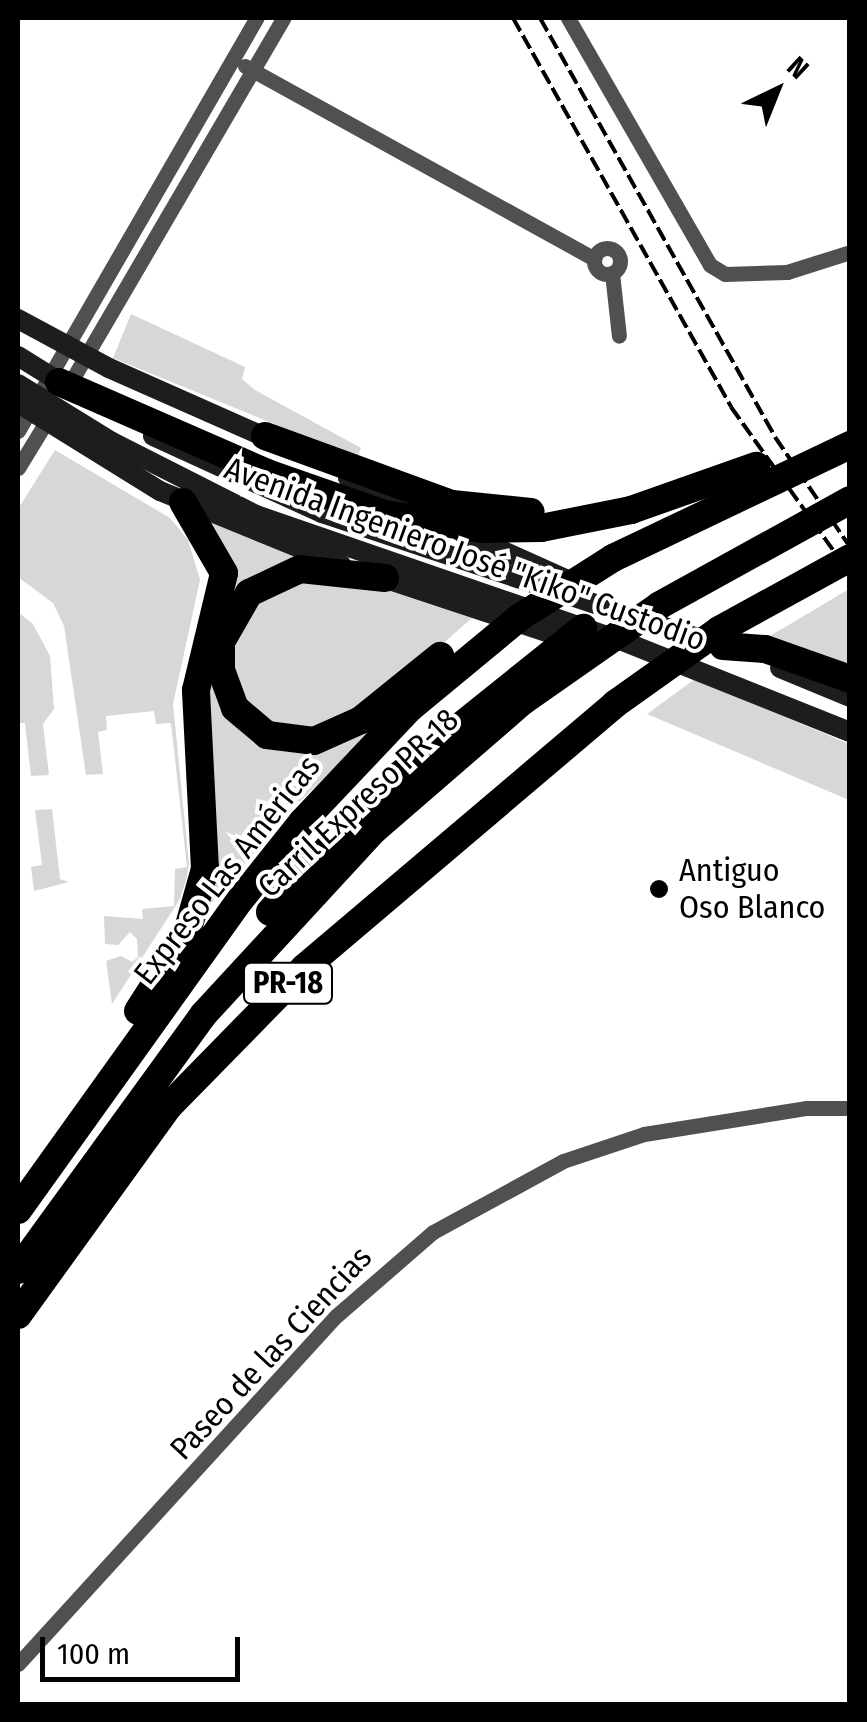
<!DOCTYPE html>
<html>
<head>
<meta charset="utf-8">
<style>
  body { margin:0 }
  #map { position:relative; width:867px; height:1722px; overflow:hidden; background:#fff; font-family:"Fira Sans Condensed",sans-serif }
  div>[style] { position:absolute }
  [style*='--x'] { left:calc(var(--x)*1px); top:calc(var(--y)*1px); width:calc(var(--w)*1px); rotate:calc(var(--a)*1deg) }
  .green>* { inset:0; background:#d7d7d7 }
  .minor>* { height:15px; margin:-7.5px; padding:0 7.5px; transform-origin:7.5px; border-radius:7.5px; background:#505050 }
  .minor>.ring { margin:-7.5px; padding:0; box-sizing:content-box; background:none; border:15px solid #505050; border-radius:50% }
  .secondary>* { height:20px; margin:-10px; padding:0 10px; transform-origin:10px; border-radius:10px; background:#1d1d1d }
  .motorway>* { height:28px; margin:-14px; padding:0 14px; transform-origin:14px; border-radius:14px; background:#000 }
  .rail>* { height:4px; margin-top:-2px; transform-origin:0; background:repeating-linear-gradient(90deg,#000 0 15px,transparent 0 20px) }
  .dots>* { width:28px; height:28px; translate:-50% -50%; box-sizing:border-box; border:5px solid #fff; border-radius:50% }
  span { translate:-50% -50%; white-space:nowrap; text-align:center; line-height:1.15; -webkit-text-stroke:8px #fff; paint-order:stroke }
  .shield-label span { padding:2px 8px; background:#fff; border:2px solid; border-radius:8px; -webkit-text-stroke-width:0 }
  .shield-label { font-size:30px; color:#000; font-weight:700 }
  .street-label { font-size:32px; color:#000 }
  .poi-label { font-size:32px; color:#000 }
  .left { translate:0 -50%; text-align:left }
  .frame { position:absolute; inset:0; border:20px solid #000; pointer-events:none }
  .north { position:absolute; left:727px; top:40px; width:100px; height:100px; -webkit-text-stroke:8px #fff; paint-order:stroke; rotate:43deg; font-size:28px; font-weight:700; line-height:40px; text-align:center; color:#000 }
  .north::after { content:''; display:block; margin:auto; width:35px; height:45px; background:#000; clip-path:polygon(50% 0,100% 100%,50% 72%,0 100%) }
  .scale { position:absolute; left:40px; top:1637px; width:200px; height:45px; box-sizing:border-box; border:5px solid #000; border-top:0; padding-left:12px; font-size:30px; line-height:35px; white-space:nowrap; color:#000; -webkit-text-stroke:8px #fff; paint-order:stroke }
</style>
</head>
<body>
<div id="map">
  <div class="green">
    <i style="clip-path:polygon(131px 314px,245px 367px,242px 379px,255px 390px,361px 448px,357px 458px,113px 358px)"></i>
    <i style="clip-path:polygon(55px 450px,170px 518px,188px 540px,200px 580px,173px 704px,189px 864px,186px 880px,180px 899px,112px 1004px,106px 961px,121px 956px,132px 962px,138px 957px,137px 939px,130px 932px,118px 945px,105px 944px,104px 916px,143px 919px,142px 909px,174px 906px,175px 869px,187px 867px,171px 723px,156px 724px,154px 711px,106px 716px,107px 730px,98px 732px,103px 774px,86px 775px,64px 626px,53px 603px,18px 577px,18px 509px)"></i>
    <i style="clip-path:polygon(207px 521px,310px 561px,279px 571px,218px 645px,261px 738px,364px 724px,373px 731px,291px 810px,205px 910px,200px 694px,224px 601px)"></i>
    <i style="clip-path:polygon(290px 581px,386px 590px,472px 618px,382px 697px,312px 731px,288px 731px,244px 706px,229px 649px,247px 606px)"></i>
    <i style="clip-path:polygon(849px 589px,849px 673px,764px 639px,792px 623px)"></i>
    <i style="clip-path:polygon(18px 612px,33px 624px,50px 656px,54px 709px,43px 724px,49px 775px,31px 776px,25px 723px,18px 723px)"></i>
    <i style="clip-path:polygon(695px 679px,849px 744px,849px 800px,647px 714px)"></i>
    <i style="clip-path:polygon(52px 809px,60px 879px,69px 882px,34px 891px,31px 867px,42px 865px,35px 810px)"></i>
  </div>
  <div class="minor">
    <i style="--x:568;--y:18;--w:285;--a:60.1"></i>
    <i style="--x:710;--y:265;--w:17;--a:31"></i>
    <i style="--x:725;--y:274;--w:62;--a:-1.8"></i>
    <i style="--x:787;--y:272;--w:66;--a:-17.6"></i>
    <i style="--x:245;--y:66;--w:399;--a:28.9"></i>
    <i class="ring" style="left:594px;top:248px;width:11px;height:11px"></i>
    <i style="--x:612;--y:273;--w:63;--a:83.7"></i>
    <i style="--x:66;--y:390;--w:431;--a:-59.7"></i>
    <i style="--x:18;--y:431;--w:477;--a:-60"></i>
    <i style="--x:18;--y:468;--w:63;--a:-58.6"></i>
    <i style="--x:18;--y:1664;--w:471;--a:-47.6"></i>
    <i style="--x:336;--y:1316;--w:128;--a:-40.9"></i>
    <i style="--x:433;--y:1232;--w:148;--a:-28.6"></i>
    <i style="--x:563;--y:1161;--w:85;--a:-18.4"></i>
    <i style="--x:644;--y:1134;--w:165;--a:-9.1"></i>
    <i style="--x:807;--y:1108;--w:43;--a:0"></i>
  </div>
  <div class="secondary">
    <i style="--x:18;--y:319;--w:103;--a:28.3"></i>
    <i style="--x:109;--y:368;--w:185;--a:23.9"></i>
    <i style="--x:18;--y:356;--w:62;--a:31.9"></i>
    <i style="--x:18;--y:384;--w:110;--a:31.7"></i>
    <i style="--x:112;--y:442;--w:161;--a:26.9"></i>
    <i style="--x:256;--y:515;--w:385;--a:19"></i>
    <i style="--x:620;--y:640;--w:248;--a:21.8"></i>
    <i style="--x:18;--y:403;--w:167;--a:31.8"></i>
    <i style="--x:160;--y:491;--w:196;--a:22.2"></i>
    <i style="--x:153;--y:436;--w:186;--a:24.5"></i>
    <i style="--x:322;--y:513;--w:414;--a:18.4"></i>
    <i style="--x:348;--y:478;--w:81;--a:25.6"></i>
    <i style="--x:461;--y:532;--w:132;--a:24.2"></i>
    <i style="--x:374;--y:575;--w:211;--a:18.3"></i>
    <i style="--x:780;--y:668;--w:76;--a:22.5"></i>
  </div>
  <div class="motorway">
    <i style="--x:59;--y:382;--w:227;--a:23.6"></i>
    <i style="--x:267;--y:473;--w:125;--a:19.2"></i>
    <i style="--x:385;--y:514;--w:98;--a:8.8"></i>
    <i style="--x:482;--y:529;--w:59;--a:-1"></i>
    <i style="--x:541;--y:528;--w:92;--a:-11.3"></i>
    <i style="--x:631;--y:510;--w:133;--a:-19.4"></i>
    <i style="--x:265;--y:436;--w:199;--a:20"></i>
    <i style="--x:452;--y:504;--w:79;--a:5.8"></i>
    <i style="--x:385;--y:578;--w:85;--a:-174"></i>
    <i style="--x:300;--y:569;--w:56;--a:154.8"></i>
    <i style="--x:249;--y:593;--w:56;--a:119.7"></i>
    <i style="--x:221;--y:642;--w:28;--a:90"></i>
    <i style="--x:221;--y:670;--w:40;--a:69.8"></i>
    <i style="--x:235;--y:708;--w:42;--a:40.2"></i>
    <i style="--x:267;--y:735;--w:47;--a:7.3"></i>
    <i style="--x:314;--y:741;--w:51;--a:-24.1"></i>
    <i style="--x:361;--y:720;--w:102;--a:-39"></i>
    <i style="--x:723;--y:646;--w:42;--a:4.1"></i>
    <i style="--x:765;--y:649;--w:90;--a:19.4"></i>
    <i style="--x:270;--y:912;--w:166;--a:-47.7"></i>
    <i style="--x:382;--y:789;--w:258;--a:-38.7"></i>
    <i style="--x:138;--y:1011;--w:89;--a:-57.4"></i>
    <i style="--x:186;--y:936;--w:70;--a:-74.2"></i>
    <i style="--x:205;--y:869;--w:179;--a:-92.9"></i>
    <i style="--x:196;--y:690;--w:120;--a:-76.5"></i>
    <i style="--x:224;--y:573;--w:82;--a:-120"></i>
    <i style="--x:18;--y:1210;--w:381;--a:-54.4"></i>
    <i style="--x:240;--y:900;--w:101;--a:-51.4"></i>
    <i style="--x:303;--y:821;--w:156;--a:-46.6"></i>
    <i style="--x:410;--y:708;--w:143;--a:-39.6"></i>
    <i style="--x:520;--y:617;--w:110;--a:-32.4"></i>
    <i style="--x:613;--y:558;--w:263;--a:-25.5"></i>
    <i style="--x:18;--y:1270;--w:316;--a:-54"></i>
    <i style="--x:204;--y:1014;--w:251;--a:-47.3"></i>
    <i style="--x:374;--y:830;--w:197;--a:-40.9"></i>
    <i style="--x:523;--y:701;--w:167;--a:-35"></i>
    <i style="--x:660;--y:605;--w:217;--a:-28.9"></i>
    <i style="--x:18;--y:1315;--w:258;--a:-54.2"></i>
    <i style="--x:169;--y:1106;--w:193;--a:-45.6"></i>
    <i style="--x:304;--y:968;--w:408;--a:-40.3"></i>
    <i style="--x:615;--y:704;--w:128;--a:-35.4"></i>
    <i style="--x:719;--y:630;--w:149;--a:-28.8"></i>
  </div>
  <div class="rail">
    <i style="--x:513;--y:18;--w:446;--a:60.7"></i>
    <i style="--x:731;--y:407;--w:205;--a:54.5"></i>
    <i style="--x:540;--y:18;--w:480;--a:60.7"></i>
    <i style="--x:775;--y:437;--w:133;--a:55.7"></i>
  </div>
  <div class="dots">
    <i style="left:659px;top:889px;background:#000"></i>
  </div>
  <div class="shield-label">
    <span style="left:288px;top:983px">PR-18</span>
  </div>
  <div class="street-label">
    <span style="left:465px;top:554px;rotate:20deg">Avenida Ingeniero José "Kiko" Custodio</span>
    <span style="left:358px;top:803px;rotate:-43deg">Carril Expreso PR-18</span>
    <span style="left:227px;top:870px;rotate:-52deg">Expreso Las Américas</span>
    <span style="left:271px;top:1353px;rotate:-47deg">Paseo de las Ciencias</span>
  </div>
  <div class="poi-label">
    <span class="left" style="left:679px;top:889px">Antiguo<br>Oso Blanco</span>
  </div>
  <div class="frame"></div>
  <div class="north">N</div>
  <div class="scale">100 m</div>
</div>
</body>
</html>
